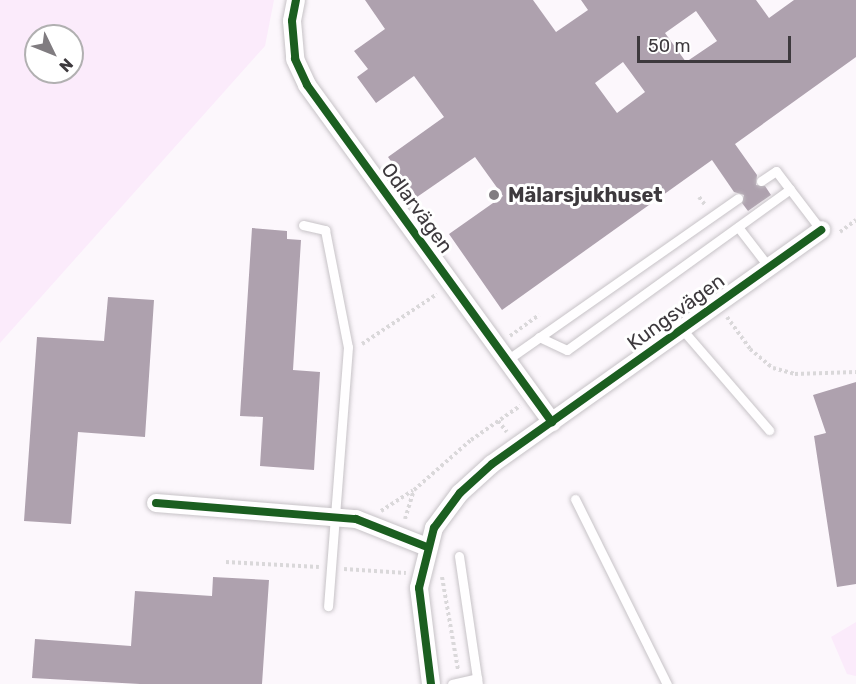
<!DOCTYPE html>
<html>
<head>
<meta charset="utf-8">
<style>
  body { margin:0 }
  #map { position:relative; width:856px; height:684px; overflow:hidden; background:#fcf7fc; font-family:Rubik,sans-serif }
  div>[style] { position:absolute }
  [style*='--x'] { left:calc(var(--x)*1px); top:calc(var(--y)*1px); width:calc(var(--w)*1px); rotate:calc(var(--a)*1deg) }
  .green>* { inset:0; background:#fbebfb }
  .building>* { inset:0; background:#aea1ae }
  .path>* { height:4px; margin-top:-2px; transform-origin:0; background:repeating-linear-gradient(90deg,#dad8da 0 3px,transparent 0 6px) }
  .roads { filter:drop-shadow(0 0 2px #c7c3c7) drop-shadow(0 0 2px #c7c3c7) }
  .service>* { height:9px; margin:-4.5px; padding:0 4.5px; transform-origin:4.5px; border-radius:4.5px; background:#fffeff }
  .minor>* { height:18px; margin:-9px; padding:0 9px; transform-origin:9px; border-radius:9px; background:#fffeff }
  .cycleway>* { height:8px; margin:-4px; padding:0 4px; transform-origin:4px; border-radius:4px; background:#1b5e20 }
  .dots>* { width:16px; height:16px; translate:-50% -50%; box-sizing:border-box; border:3px solid #fff; border-radius:50% }
  span { translate:-50% -50%; white-space:nowrap; text-align:center; line-height:1.15; -webkit-text-stroke:6px #fff; paint-order:stroke }
  .poi-label { font-size:20px; color:#3d393d; font-weight:700 }
  .left { translate:0 -50%; text-align:left }
  .street-label { font-size:20px; color:#3d393d }
  .north { position:absolute; left:24px; top:24px; width:60px; height:60px; box-sizing:border-box; background:#fff; border:2px solid #b1b0b1; border-radius:50%; rotate:133deg; font-size:16px; font-weight:700; line-height:24px; text-align:center; color:#3d393d }
  .north::after { content:''; display:block; margin:auto; width:21px; height:27px; background:#807c80; clip-path:polygon(50% 0,100% 100%,50% 72%,0 100%) }
  .scale { position:absolute; left:637px; top:36px; width:154px; height:27px; box-sizing:border-box; border:3px solid #3d393d; border-top:0; padding-left:8px; font-size:18px; line-height:21px; white-space:nowrap; color:#3d393d; -webkit-text-stroke:4px #fff; paint-order:stroke }
</style>
</head>
<body>
<div id="map">
  <div class="green">
    <i style="clip-path:polygon(evenodd,0 0,274px 0,265px 46px,0 343px,0 0,36px 36px,72px 36px,72px 72px,36px 72px,36px 36px)"></i>
    <i style="clip-path:polygon(856px 622px,856px 676px,847px 674px,831px 637px)"></i>
  </div>
  <div class="building">
    <i style="clip-path:polygon(evenodd,365px 0,533px 0,556px 32px,588px 10px,581px 0,756px 0,769px 18px,794px 0,856px 0,856px 57px,735px 144px,757px 175px,756px 185px,765px 186px,771px 195px,748px 211px,742px 203px,744px 195px,734px 192px,712px 160px,502px 310px,449px 234px,503px 196px,475px 157px,417px 197px,388px 157px,444px 117px,414px 76px,376px 103px,357px 77px,368px 69px,354px 51px,385px 29px,365px 0,696px 11px,717px 41px,686px 62px,665px 33px,696px 11px,365px 0,623px 62px,645px 92px,617px 113px,595px 83px,623px 62px)"></i>
    <i style="clip-path:polygon(252px 228px,287px 231px,287px 239px,301px 240px,293px 370px,320px 372px,314px 470px,260px 466px,263px 417px,240px 416px)"></i>
    <i style="clip-path:polygon(108px 297px,154px 300px,145px 437px,78px 432px,71px 524px,24px 521px,37px 337px,104px 341px)"></i>
    <i style="clip-path:polygon(856px 382px,856px 584px,837px 587px,814px 436px,826px 433px,813px 395px)"></i>
    <i style="clip-path:polygon(213px 577px,269px 580px,262px 684px,140px 684px,32px 678px,35px 639px,131px 646px,135px 591px,212px 596px)"></i>
  </div>
  <div class="path">
    <i style="--x:699;--y:197;--w:11;--a:52"></i>
    <i style="--x:840;--y:232;--w:20;--a:-37"></i>
    <i style="--x:727;--y:317;--w:39;--a:54"></i>
    <i style="--x:750;--y:349;--w:30;--a:40"></i>
    <i style="--x:773;--y:368;--w:23;--a:15"></i>
    <i style="--x:795;--y:374;--w:61;--a:-1.9"></i>
    <i style="--x:510;--y:336;--w:36;--a:-36"></i>
    <i style="--x:362;--y:344;--w:90;--a:-33.7"></i>
    <i style="--x:498;--y:421;--w:14;--a:51"></i>
    <i style="--x:381;--y:511;--w:38;--a:-33"></i>
    <i style="--x:405;--y:519;--w:30;--a:-73"></i>
    <i style="--x:414;--y:490;--w:76;--a:-41.3"></i>
    <i style="--x:471;--y:440;--w:60;--a:-34.8"></i>
    <i style="--x:226;--y:562;--w:93;--a:3.1"></i>
    <i style="--x:344;--y:569;--w:62;--a:3.7"></i>
    <i style="--x:442;--y:577;--w:94;--a:80.2"></i>
  </div>
  <div class="roads">
    <div class="service">
      <i style="--x:761;--y:181;--w:18;--a:-34"></i>
      <i style="--x:776;--y:171;--w:74;--a:52.7"></i>
      <i style="--x:303;--y:225;--w:23;--a:13"></i>
      <i style="--x:325;--y:230;--w:119;--a:78.9"></i>
      <i style="--x:348;--y:347;--w:260;--a:94.4"></i>
      <i style="--x:738;--y:227;--w:49;--a:52.4"></i>
      <i style="--x:681;--y:328;--w:135;--a:49.2"></i>
      <i style="--x:539;--y:337;--w:31;--a:25"></i>
      <i style="--x:567;--y:350;--w:275;--a:-35.8"></i>
      <i style="--x:507;--y:360;--w:282;--a:-35"></i>
      <i style="--x:575;--y:499;--w:207;--a:63.6"></i>
      <i style="--x:459;--y:556;--w:129;--a:81.6"></i>
      <i style="--x:452;--y:684;--w:26;--a:-13"></i>
    </div>
    <div class="minor">
      <i style="--x:296;--y:0;--w:21;--a:101"></i>
      <i style="--x:292;--y:21;--w:38;--a:85"></i>
      <i style="--x:295;--y:59;--w:29;--a:65"></i>
      <i style="--x:307;--y:85;--w:417;--a:54"></i>
      <i style="--x:156;--y:503;--w:201;--a:4.6"></i>
      <i style="--x:356;--y:519;--w:76;--a:21.5"></i>
      <i style="--x:431;--y:684;--w:97;--a:-97.1"></i>
      <i style="--x:419;--y:588;--w:62;--a:-76"></i>
      <i style="--x:434;--y:528;--w:44;--a:-53.4"></i>
      <i style="--x:460;--y:493;--w:43;--a:-42.2"></i>
      <i style="--x:492;--y:464;--w:404;--a:-35.4"></i>
    </div>
  </div>
  <div class="cycleway">
    <i style="--x:296;--y:0;--w:21;--a:101"></i>
    <i style="--x:292;--y:21;--w:38;--a:85"></i>
    <i style="--x:295;--y:59;--w:29;--a:65"></i>
    <i style="--x:307;--y:85;--w:417;--a:54"></i>
    <i style="--x:156;--y:503;--w:201;--a:4.6"></i>
    <i style="--x:356;--y:519;--w:76;--a:21.5"></i>
    <i style="--x:431;--y:684;--w:97;--a:-97.1"></i>
    <i style="--x:419;--y:588;--w:62;--a:-76"></i>
    <i style="--x:434;--y:528;--w:44;--a:-53.4"></i>
    <i style="--x:460;--y:493;--w:43;--a:-42.2"></i>
    <i style="--x:492;--y:464;--w:404;--a:-35.4"></i>
  </div>
  <div class="dots">
    <i style="left:494px;top:195px;background:#807c80"></i>
  </div>
  <div class="poi-label">
    <span class="left" style="left:508px;top:195px">Mälarsjukhuset</span>
  </div>
  <div class="street-label">
    <span style="left:417px;top:208px;rotate:54deg">Odlarvägen</span>
    <span style="left:676px;top:312px;rotate:-36deg">Kungsvägen</span>
  </div>
  <div class="north">N</div>
  <div class="scale">50 m</div>
</div>
</body>
</html>
